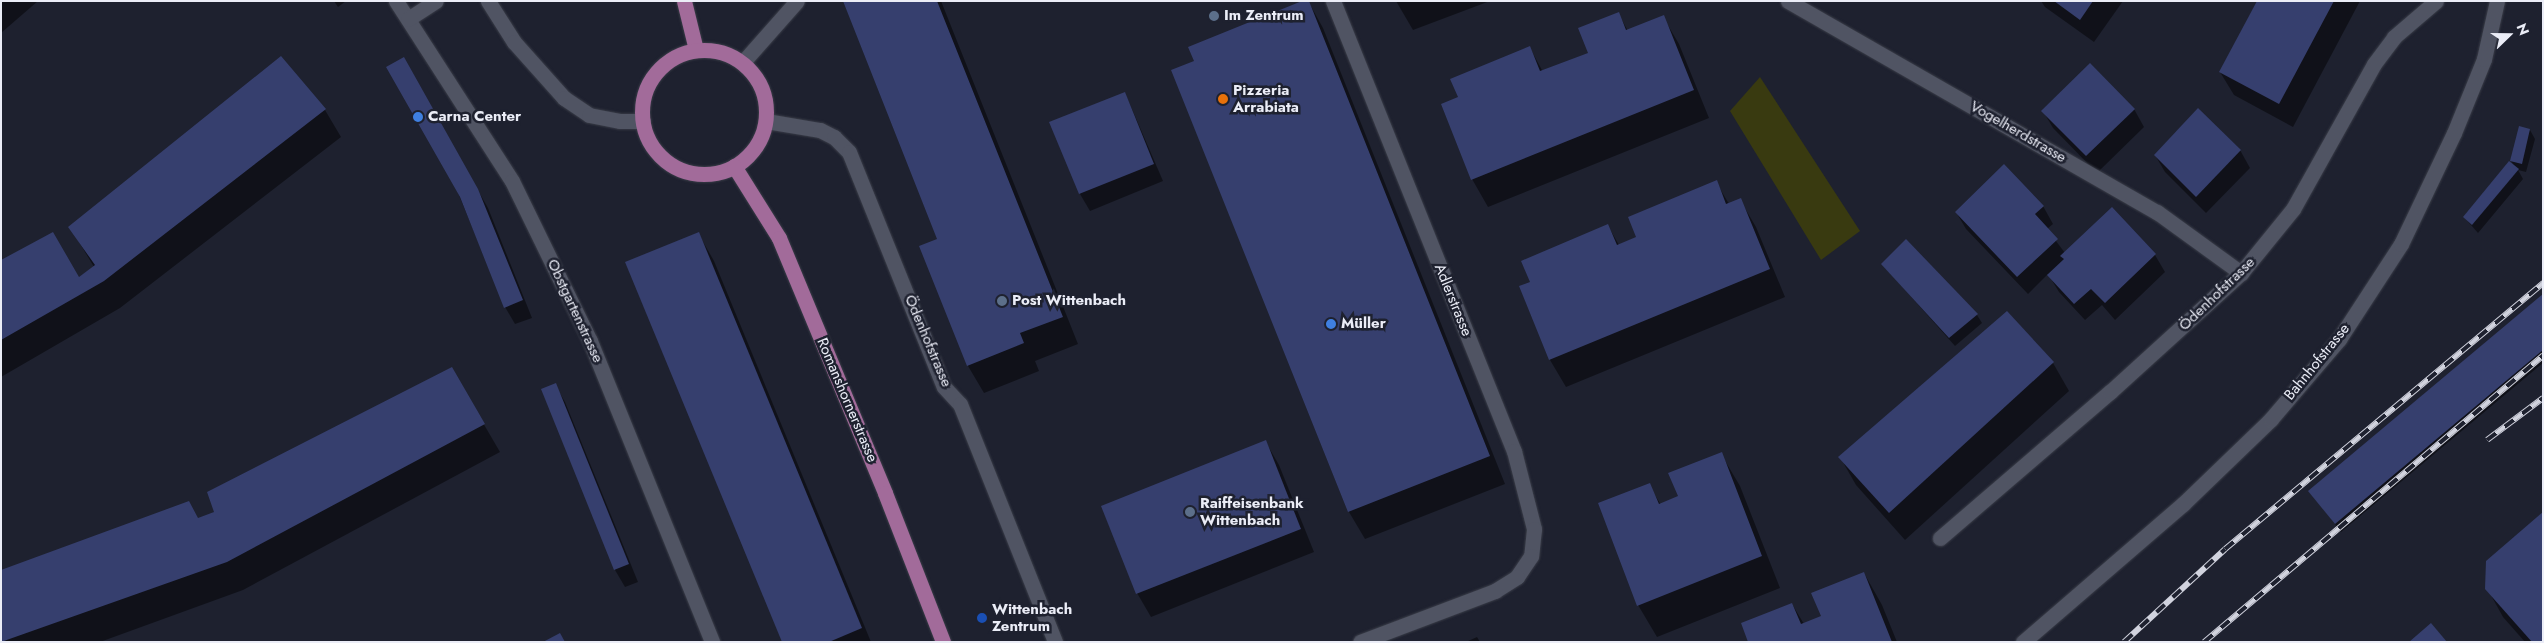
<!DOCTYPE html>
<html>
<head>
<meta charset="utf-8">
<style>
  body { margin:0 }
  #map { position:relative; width:2544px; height:643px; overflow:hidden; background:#1e212f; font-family:Jost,sans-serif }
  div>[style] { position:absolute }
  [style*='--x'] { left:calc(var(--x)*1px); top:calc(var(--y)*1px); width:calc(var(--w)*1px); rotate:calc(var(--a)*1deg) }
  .green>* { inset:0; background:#393a10 }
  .shadow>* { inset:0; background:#0007 }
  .building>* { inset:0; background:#363f6e }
  .roads { filter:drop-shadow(0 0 1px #3a3d48) drop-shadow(0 0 1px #3a3d48) }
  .minor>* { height:15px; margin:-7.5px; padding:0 7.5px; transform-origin:7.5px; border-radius:7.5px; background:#505463 }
  .major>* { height:15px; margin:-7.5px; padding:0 7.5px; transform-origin:7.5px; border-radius:7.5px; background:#a26b9a }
  .major>.ring { margin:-7.5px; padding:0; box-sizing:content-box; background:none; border:15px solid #a26b9a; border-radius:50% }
  .rail>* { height:5.5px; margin-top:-2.75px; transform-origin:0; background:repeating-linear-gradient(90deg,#1e212f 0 11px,#d1d3de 0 22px); box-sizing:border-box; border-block:1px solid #d1d3de }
  .dots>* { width:14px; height:14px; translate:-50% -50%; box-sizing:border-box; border:2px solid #1e212f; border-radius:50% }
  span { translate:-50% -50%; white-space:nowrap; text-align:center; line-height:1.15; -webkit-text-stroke:5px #1e212f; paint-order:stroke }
  .poi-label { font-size:15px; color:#ebedf7; font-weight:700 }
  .left { translate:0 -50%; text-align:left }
  .street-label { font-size:15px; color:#ebedf7 }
  .frame { position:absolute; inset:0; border:2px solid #ebedf7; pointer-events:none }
  .north { position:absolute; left:2484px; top:10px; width:50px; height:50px; -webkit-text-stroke:4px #1e212f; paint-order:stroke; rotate:68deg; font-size:14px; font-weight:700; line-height:20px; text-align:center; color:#ebedf7 }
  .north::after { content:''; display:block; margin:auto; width:18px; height:22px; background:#ebedf7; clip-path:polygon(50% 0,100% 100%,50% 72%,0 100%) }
</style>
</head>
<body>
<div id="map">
  <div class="green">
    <i style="clip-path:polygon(1760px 77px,1860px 231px,1821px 260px,1730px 111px)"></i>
  </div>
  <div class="shadow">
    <i style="clip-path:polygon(1px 1px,38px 1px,1px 33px)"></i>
    <i style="clip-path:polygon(334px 1px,346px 1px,338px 7px)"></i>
    <i style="clip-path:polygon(845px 1px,941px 1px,1078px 344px,1035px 361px,1039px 371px,984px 393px,968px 366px,939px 239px)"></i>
    <i style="clip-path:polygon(1308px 1px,1323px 28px,1505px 484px,1365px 539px,1349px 512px,1195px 62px)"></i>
    <i style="clip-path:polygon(1396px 1px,1490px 1px,1413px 30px)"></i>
    <i style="clip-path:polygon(2041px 1px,2123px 1px,2094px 42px,2045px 7px)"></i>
    <i style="clip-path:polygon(2258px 1px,2360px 1px,2293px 127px,2234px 95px,2220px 72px)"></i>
    <i style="clip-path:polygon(1618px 13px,1628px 31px,1663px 17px,1679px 44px,1709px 118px,1488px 207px,1472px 179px,1460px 98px,1530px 48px,1543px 72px,1590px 53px)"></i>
    <i style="clip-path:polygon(403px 59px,488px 208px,532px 318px,515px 324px,505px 307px)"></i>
    <i style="clip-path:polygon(1125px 93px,1163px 181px,1090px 211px,1080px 194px)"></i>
    <i style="clip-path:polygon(2134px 109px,2144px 127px,2097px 173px,2053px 128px,2043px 111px)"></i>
    <i style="clip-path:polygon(325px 110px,341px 137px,120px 308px,1px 377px,1px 262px,78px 278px,94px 267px,70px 227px)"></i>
    <i style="clip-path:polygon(2530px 130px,2535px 139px,2526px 172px,2518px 170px,2523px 179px,2478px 233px,2464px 217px,2515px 167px,2511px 161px)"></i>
    <i style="clip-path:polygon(2240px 150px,2250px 168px,2206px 213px,2165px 172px,2155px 155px)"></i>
    <i style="clip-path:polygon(1716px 182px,1729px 204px,1740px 200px,1756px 227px,1785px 297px,1566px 387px,1550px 360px,1521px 287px,1531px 283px,1608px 226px,1619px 245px,1638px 237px)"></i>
    <i style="clip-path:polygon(2043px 206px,2053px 224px,2047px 229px,2065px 253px,2112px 209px,2155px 255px,2165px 272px,2115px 320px,2102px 305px,2085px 320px,2059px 292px,2048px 274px,2028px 294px,1966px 229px,1956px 212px)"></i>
    <i style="clip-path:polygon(698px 233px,714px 261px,871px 642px,784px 642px)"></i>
    <i style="clip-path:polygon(1882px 264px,1977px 315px,1982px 323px,1955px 346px)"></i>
    <i style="clip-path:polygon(2543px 296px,2543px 363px,2341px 532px,2310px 491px)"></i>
    <i style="clip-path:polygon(2053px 363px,2069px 391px,1905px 540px,1856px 485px,1840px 457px)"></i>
    <i style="clip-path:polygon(451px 368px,500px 452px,243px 590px,100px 642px,1px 642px)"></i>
    <i style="clip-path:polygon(555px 385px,565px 402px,638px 582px,625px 587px,615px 570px,543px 390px)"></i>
    <i style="clip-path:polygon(1265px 441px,1279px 465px,1314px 552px,1151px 617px,1137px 593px)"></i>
    <i style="clip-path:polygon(1721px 454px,1740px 486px,1780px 588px,1657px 637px,1638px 605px,1649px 485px,1661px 505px,1680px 497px)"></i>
    <i style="clip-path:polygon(1864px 573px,1882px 605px,1897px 642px,1749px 642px,1792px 604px,1804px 624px,1822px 617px)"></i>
    <i style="clip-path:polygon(2487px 588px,2543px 642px,2525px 642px,2503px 617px)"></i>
    <i style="clip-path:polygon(1477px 637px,1480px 642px,1466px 642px)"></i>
  </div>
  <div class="building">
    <i style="clip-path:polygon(843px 1px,937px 1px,1063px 317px,1020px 333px,1024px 343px,967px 366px,919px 246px,937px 239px)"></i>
    <i style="clip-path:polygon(1302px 1px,1309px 1px,1490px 456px,1348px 512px,1171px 70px,1194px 61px,1188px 47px)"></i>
    <i style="clip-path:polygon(2054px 1px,2093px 1px,2080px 20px)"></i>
    <i style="clip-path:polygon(2257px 1px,2334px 1px,2279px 104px,2219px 72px)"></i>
    <i style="clip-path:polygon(1619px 12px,1626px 30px,1664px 15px,1694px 90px,1471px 180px,1441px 104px,1458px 97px,1450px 79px,1530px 46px,1540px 71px,1588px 53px,1578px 28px)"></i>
    <i style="clip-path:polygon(281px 56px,326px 109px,104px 281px,1px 340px,1px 260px,53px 232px,79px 277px,95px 265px,68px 227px)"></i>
    <i style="clip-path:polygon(404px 57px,478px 189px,523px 300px,504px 308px,460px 197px,386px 67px)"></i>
    <i style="clip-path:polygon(2090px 63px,2135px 109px,2086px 156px,2041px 111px)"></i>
    <i style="clip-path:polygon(1125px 92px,1154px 164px,1079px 194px,1049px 122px)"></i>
    <i style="clip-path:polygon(2198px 108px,2241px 150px,2196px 197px,2154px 155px)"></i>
    <i style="clip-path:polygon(2519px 126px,2530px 129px,2522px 164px,2510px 161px)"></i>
    <i style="clip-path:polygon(2509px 161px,2519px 169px,2472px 225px,2463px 217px)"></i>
    <i style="clip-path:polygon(2004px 164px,2044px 206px,2035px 214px,2058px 239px,2017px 277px,1955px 212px)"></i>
    <i style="clip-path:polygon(1717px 180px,1726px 204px,1741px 198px,1770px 269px,1549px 360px,1519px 286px,1530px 282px,1521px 261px,1608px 224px,1617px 245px,1636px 237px,1628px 217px)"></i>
    <i style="clip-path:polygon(2112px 207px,2156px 254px,2105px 303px,2091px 289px,2074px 304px,2047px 275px,2064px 259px,2060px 256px)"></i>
    <i style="clip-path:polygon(699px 232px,862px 628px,829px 642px,782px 642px,625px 262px)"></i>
    <i style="clip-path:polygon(1906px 239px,1978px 314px,1949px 338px,1881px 264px)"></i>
    <i style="clip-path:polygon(2543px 294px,2543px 350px,2335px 524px,2308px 491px)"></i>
    <i style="clip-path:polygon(2007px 311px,2054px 362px,1889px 513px,1838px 457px)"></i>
    <i style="clip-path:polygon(452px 367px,485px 424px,227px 562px,1px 642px,1px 570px,189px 501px,198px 518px,214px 512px,207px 492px)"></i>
    <i style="clip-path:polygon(556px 383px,629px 564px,614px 570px,541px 389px)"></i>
    <i style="clip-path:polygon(1266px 440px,1301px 529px,1136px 594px,1101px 506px)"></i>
    <i style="clip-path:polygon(1722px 452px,1762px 556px,1637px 606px,1598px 503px,1650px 483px,1659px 504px,1678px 496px,1668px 473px)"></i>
    <i style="clip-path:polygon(2543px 512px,2543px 642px,2532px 642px,2485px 589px,2486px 561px)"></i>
    <i style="clip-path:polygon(1864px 572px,1892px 642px,1748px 642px,1741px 623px,1792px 603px,1801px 624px,1821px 616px,1811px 593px)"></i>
    <i style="clip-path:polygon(2431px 623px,2447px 642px,2409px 642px)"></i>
    <i style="clip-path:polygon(560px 633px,565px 642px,543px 642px)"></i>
  </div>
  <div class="roads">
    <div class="minor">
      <i style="--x:396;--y:1;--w:214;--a:57.2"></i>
      <i style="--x:512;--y:181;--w:178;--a:64"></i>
      <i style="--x:590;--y:341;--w:325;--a:67.9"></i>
      <i style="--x:488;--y:1;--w:49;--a:57.6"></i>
      <i style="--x:514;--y:42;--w:75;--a:48.2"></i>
      <i style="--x:564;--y:98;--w:30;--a:34"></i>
      <i style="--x:589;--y:115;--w:32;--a:11"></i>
      <i style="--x:620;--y:121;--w:23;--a:0"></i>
      <i style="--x:1333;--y:1;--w:485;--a:68.1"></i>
      <i style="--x:1514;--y:451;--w:81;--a:75.6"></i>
      <i style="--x:1534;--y:529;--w:27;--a:96"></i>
      <i style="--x:1531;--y:556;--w:25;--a:124"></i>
      <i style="--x:1517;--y:577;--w:26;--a:148"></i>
      <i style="--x:1495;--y:591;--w:144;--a:159.3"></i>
      <i style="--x:1788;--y:1;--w:425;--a:29.8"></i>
      <i style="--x:2157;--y:212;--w:104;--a:36"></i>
      <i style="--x:408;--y:19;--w:33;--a:-33"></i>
      <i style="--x:743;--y:62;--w:81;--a:-48.5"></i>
      <i style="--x:766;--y:121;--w:55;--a:9.5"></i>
      <i style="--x:820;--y:130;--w:16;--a:27"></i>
      <i style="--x:834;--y:137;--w:21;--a:45"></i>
      <i style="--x:849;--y:152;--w:253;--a:68"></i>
      <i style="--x:944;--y:387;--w:23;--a:47"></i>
      <i style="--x:960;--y:404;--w:256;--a:68.2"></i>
      <i style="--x:1940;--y:538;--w:224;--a:-40.7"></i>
      <i style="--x:2110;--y:392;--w:177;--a:-42.3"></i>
      <i style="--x:2241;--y:273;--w:82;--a:-50.9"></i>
      <i style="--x:2293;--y:209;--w:166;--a:-60.8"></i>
      <i style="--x:2374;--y:64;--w:34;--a:-53"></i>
      <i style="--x:2394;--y:37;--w:55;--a:-40.6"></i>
      <i style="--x:2023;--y:642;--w:211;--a:-40.8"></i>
      <i style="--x:2183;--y:504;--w:122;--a:-44"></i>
      <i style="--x:2271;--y:419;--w:105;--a:-49.6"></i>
      <i style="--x:2339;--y:339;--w:113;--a:-56.9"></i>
      <i style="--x:2401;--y:244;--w:123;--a:-64.5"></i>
      <i style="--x:2454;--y:133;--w:80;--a:-67.9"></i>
      <i style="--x:2484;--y:59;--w:59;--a:-77.4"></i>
    </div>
    <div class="major">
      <i style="--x:684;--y:1;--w:50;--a:76.2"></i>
      <i class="ring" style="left:642px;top:50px;width:109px;height:109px"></i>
      <i style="--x:734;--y:166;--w:85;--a:58"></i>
      <i style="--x:779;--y:238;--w:276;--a:67.4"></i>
      <i style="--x:885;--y:493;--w:160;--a:68.7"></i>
    </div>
  </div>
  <div class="rail">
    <i style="--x:2487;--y:440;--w:70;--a:-36.9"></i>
    <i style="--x:2124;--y:642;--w:137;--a:-42.6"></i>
    <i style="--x:2225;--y:549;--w:415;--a:-39.9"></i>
    <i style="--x:2204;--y:642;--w:444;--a:-40.2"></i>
  </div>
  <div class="dots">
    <i style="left:1214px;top:16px;background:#5c6f8a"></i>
    <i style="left:1223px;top:99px;background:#e8710a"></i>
    <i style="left:418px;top:117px;background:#3f7fe0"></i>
    <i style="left:1002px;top:301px;background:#5c6f8a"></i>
    <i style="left:1331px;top:324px;background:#3f7fe0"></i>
    <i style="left:1190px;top:512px;background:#5c6f8a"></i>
    <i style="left:982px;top:618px;background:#1a4fb4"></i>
  </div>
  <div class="poi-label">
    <span class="left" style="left:1224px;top:16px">Im Zentrum</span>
    <span class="left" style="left:1233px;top:99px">Pizzeria<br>Arrabiata</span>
    <span class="left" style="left:428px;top:117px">Carna Center</span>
    <span class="left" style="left:1012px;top:301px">Post Wittenbach</span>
    <span class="left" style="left:1341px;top:324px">Müller</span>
    <span class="left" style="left:1200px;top:512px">Raiffeisenbank<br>Wittenbach</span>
    <span class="left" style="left:992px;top:618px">Wittenbach<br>Zentrum</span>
  </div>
  <div class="street-label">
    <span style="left:2018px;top:132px;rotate:30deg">Vogelherdstrasse</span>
    <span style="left:2217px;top:294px;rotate:-44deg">Ödenhofstrasse</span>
    <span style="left:1453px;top:300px;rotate:68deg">Adlerstrasse</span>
    <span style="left:575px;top:311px;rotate:65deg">Obstgartenstrasse</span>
    <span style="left:928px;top:341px;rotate:67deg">Ödenhofstrasse</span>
    <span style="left:2317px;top:362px;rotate:-51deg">Bahnhofstrasse</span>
    <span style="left:847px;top:400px;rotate:67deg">Romanshornerstrasse</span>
  </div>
  <div class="frame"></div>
  <div class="north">N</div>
</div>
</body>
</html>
